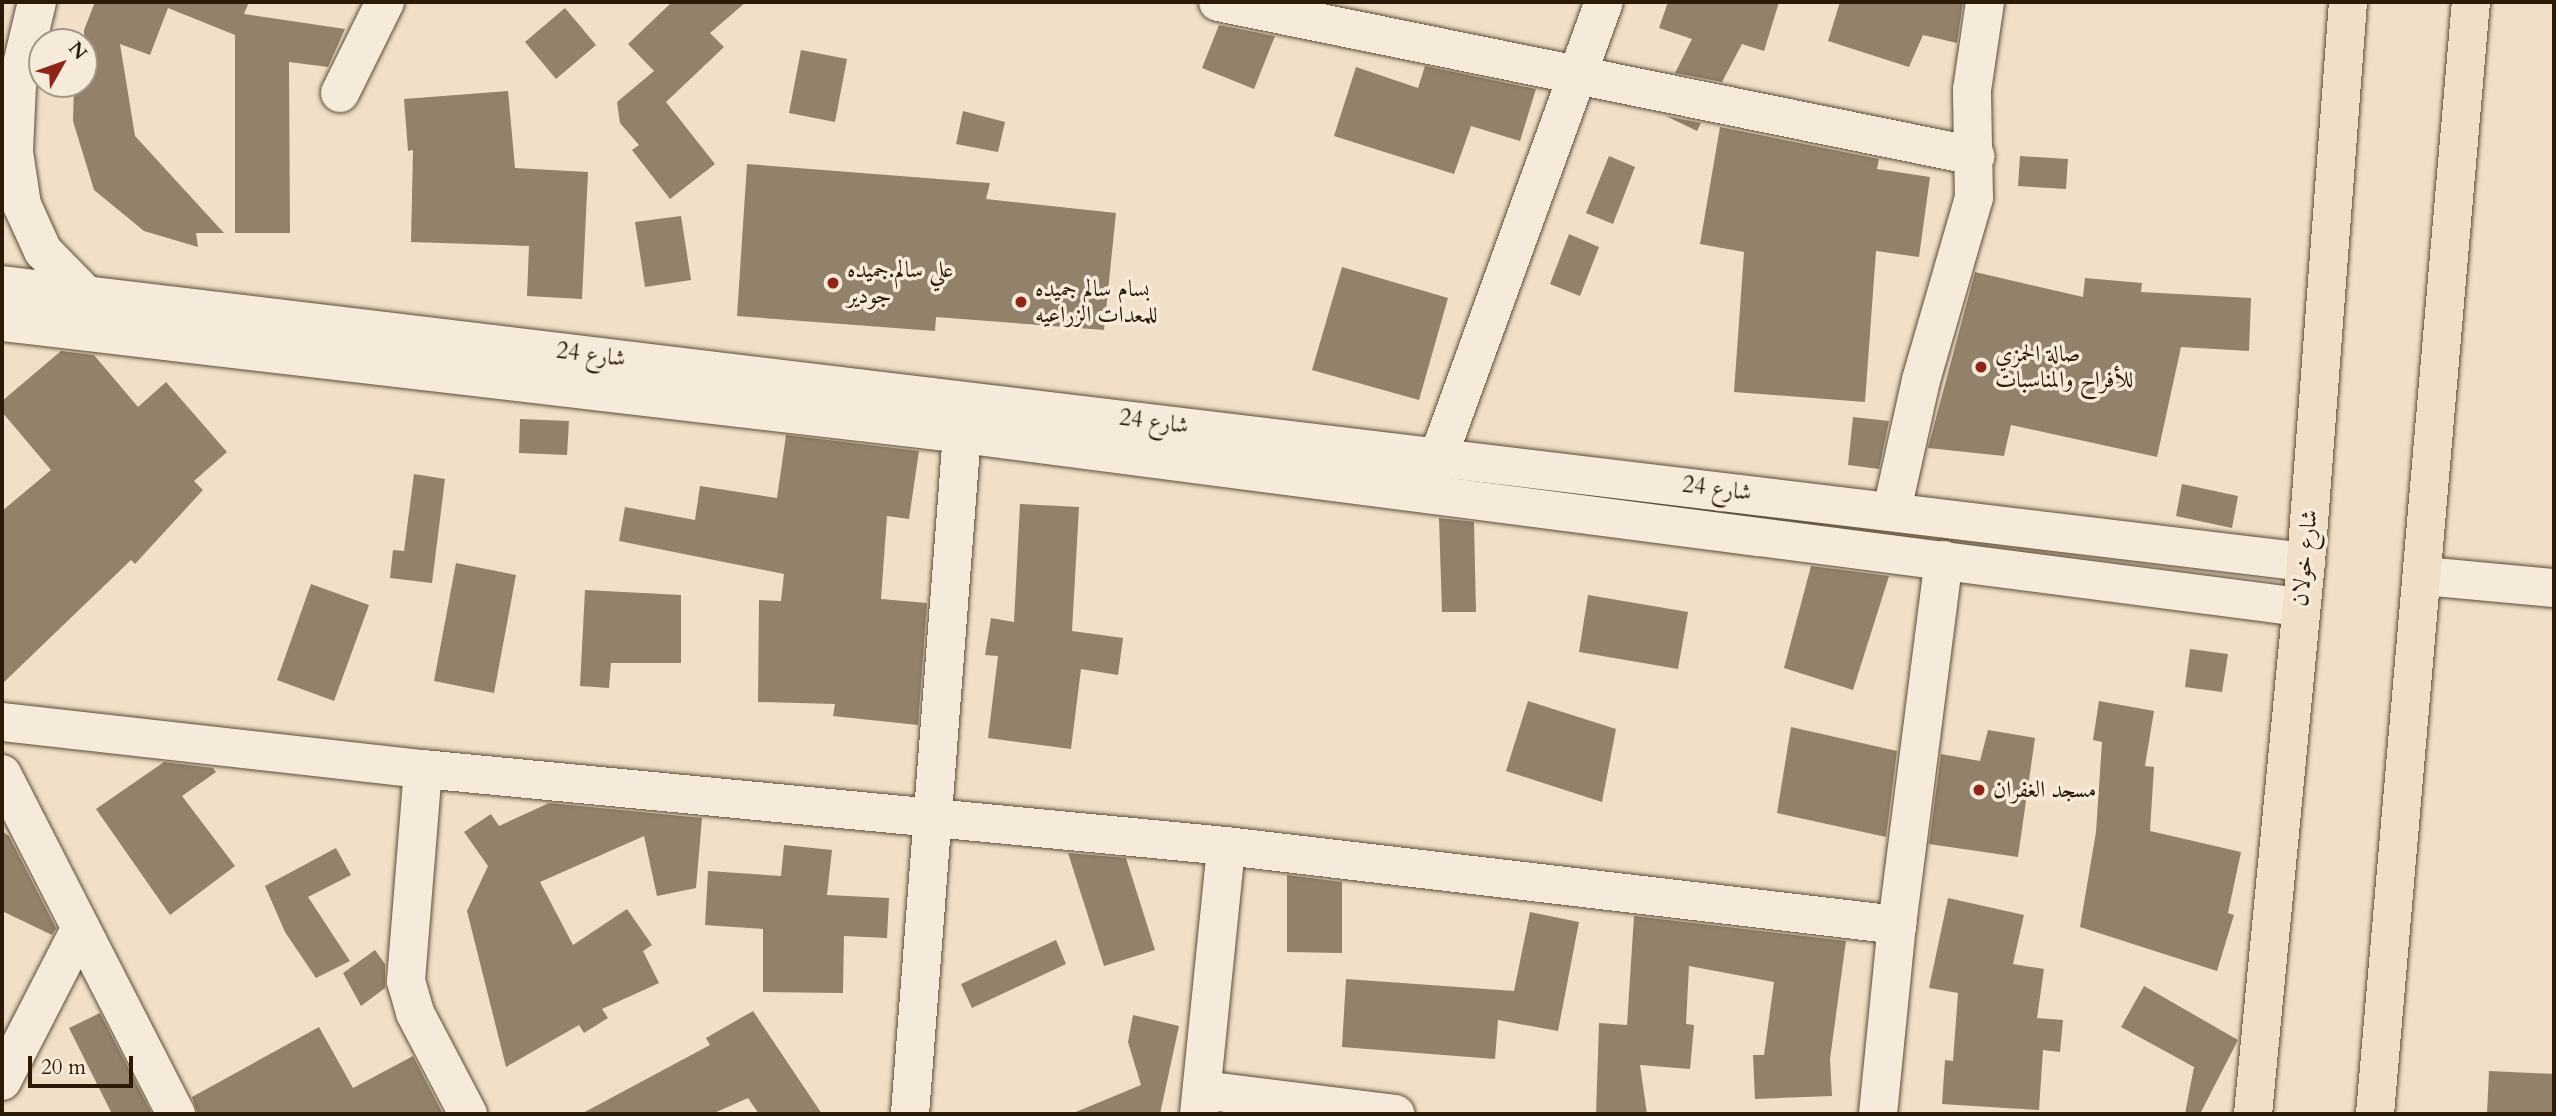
<!DOCTYPE html>
<html>
<head>
<meta charset="utf-8">
<style>
  body { margin:0 }
  #map { position:relative; width:2556px; height:1116px; overflow:hidden; background:#f1e0c7; font-family:Cardo,Amiri,serif }
  div>[style] { position:absolute }
  [style*='--x'] { left:calc(var(--x)*1px); top:calc(var(--y)*1px); width:calc(var(--w)*1px); rotate:calc(var(--a)*1deg) }
  .building>* { inset:0; background:#92816b }
  .roads { filter:drop-shadow(0 0 2px #5c4c38) drop-shadow(0 0 2px #5c4c38) }
  .minor>* { height:38px; margin:-19px; padding:0 19px; transform-origin:19px; border-radius:19px; background:#f6ebdb }
  .tertiary>* { height:38px; margin:-19px; padding:0 19px; transform-origin:19px; border-radius:19px; background:#f6ebdb }
  .primary>* { height:38px; margin:-19px; padding:0 19px; transform-origin:19px; border-radius:19px; background:#f1e0c7 }
  .dots>* { width:19px; height:19px; translate:-50% -50%; box-sizing:border-box; border:4px solid #f6ebdb; border-radius:50% }
  span { translate:-50% -50%; white-space:nowrap; text-align:center; line-height:1.15; -webkit-text-stroke:7px #f6ebdb; paint-order:stroke }
  .poi-label { font-size:23px; color:#2b1a08 }
  .left { translate:0 -50%; text-align:left }
  .street-label { font-size:23px; color:#2b1a08 }
  .frame { position:absolute; inset:0; border:4px solid #2b1a08; pointer-events:none }
  .north { position:absolute; left:28px; top:28px; width:70px; height:70px; box-sizing:border-box; background:#f6ebdb; border:2px solid #a59787; border-radius:50%; rotate:50deg; font-size:19px; font-weight:700; line-height:28px; text-align:center; color:#2b1a08 }
  .north::after { content:''; display:block; margin:auto; width:24px; height:32px; background:#8f2418; clip-path:polygon(50% 0,100% 100%,50% 72%,0 100%) }
  .scale { position:absolute; left:28px; top:1056px; width:105px; height:32px; box-sizing:border-box; border:4px solid #2b1a08; border-top:0; padding-left:9px; font-size:21px; line-height:24px; white-space:nowrap; color:#2b1a08; -webkit-text-stroke:5px #f6ebdb; paint-order:stroke }
</style>
</head>
<body>
<div id="map">
  <div class="building">
    <i style="clip-path:polygon(95px 2px,249px 2px,244px 14px,345px 29px,328px 67px,289px 62px,290px 233px,235px 233px,235px 35px,168px 8px,150px 55px,120px 44px,135px 136px,224px 233px,196px 233px,198px 247px,144px 231px,94px 190px,73px 121px,74px 84px,84px 84px,84px 30px)"></i>
    <i style="clip-path:polygon(672px 2px,746px 2px,710px 33px,724px 47px,666px 102px,715px 164px,670px 199px,632px 150px,639px 145px,620px 123px,617px 102px,654px 71px,628px 44px)"></i>
    <i style="clip-path:polygon(1668px 2px,1779px 2px,1764px 51px,1742px 44px,1722px 82px,1675px 73px,1692px 39px,1659px 28px)"></i>
    <i style="clip-path:polygon(1840px 2px,1963px 2px,1957px 43px,1923px 35px,1909px 67px,1828px 41px)"></i>
    <i style="clip-path:polygon(565px 8px,596px 45px,556px 79px,525px 42px)"></i>
    <i style="clip-path:polygon(1219px 25px,1275px 36px,1254px 89px,1202px 68px)"></i>
    <i style="clip-path:polygon(801px 50px,847px 59px,835px 122px,789px 113px)"></i>
    <i style="clip-path:polygon(1425px 66px,1536px 89px,1520px 141px,1471px 126px,1454px 174px,1334px 136px,1356px 67px,1418px 88px)"></i>
    <i style="clip-path:polygon(508px 91px,515px 168px,588px 172px,582px 299px,527px 296px,529px 246px,411px 242px,413px 150px,408px 151px,404px 99px)"></i>
    <i style="clip-path:polygon(963px 111px,1005px 122px,998px 152px,956px 144px)"></i>
    <i style="clip-path:polygon(1666px 116px,1701px 123px,1697px 131px)"></i>
    <i style="clip-path:polygon(1720px 127px,1879px 159px,1877px 169px,1930px 177px,1919px 257px,1876px 251px,1865px 402px,1734px 392px,1744px 252px,1700px 244px)"></i>
    <i style="clip-path:polygon(1609px 156px,1635px 167px,1613px 224px,1586px 213px)"></i>
    <i style="clip-path:polygon(2020px 156px,2068px 159px,2066px 189px,2018px 186px)"></i>
    <i style="clip-path:polygon(747px 164px,990px 183px,986px 199px,1116px 213px,1104px 330px,936px 317px,935px 331px,737px 316px)"></i>
    <i style="clip-path:polygon(681px 216px,691px 280px,645px 287px,635px 222px)"></i>
    <i style="clip-path:polygon(1569px 234px,1599px 247px,1580px 296px,1550px 284px)"></i>
    <i style="clip-path:polygon(1342px 267px,1448px 298px,1419px 400px,1312px 370px)"></i>
    <i style="clip-path:polygon(1975px 272px,2083px 297px,2085px 278px,2142px 283px,2141px 292px,2251px 298px,2249px 351px,2181px 347px,2157px 457px,2011px 425px,2004px 456px,1928px 448px)"></i>
    <i style="clip-path:polygon(61px 351px,94px 355px,138px 407px,166px 382px,227px 452px,194px 481px,203px 490px,135px 564px,131px 560px,2px 684px,2px 511px,51px 470px,2px 412px,2px 401px)"></i>
    <i style="clip-path:polygon(1853px 417px,1889px 421px,1879px 469px,1848px 465px)"></i>
    <i style="clip-path:polygon(520px 419px,569px 421px,567px 455px,519px 453px)"></i>
    <i style="clip-path:polygon(786px 435px,919px 451px,909px 519px,887px 516px,881px 599px,927px 603px,918px 725px,833px 716px,835px 704px,758px 702px,759px 600px,781px 601px,784px 574px,619px 541px,625px 507px,695px 520px,700px 486px,777px 498px)"></i>
    <i style="clip-path:polygon(414px 474px,445px 479px,432px 583px,390px 578px,393px 550px,404px 551px)"></i>
    <i style="clip-path:polygon(2182px 484px,2238px 496px,2232px 528px,2176px 516px)"></i>
    <i style="clip-path:polygon(1020px 504px,1079px 507px,1072px 631px,1123px 638px,1118px 675px,1081px 669px,1071px 749px,988px 738px,998px 656px,985px 655px,991px 618px,1014px 622px)"></i>
    <i style="clip-path:polygon(1439px 518px,1474px 522px,1476px 612px,1442px 612px)"></i>
    <i style="clip-path:polygon(456px 563px,516px 575px,494px 693px,434px 681px)"></i>
    <i style="clip-path:polygon(1811px 566px,1889px 576px,1853px 690px,1784px 668px)"></i>
    <i style="clip-path:polygon(311px 584px,369px 605px,334px 701px,277px 680px)"></i>
    <i style="clip-path:polygon(585px 590px,681px 595px,681px 663px,611px 663px,609px 688px,580px 686px)"></i>
    <i style="clip-path:polygon(1588px 595px,1688px 612px,1678px 669px,1579px 652px)"></i>
    <i style="clip-path:polygon(2190px 649px,2228px 654px,2222px 692px,2185px 687px)"></i>
    <i style="clip-path:polygon(1528px 701px,1616px 729px,1602px 802px,1506px 771px)"></i>
    <i style="clip-path:polygon(2099px 701px,2154px 711px,2145px 766px,2154px 767px,2150px 831px,2241px 852px,2228px 913px,2234px 915px,2217px 971px,2080px 927px,2096px 832px,2102px 742px,2093px 740px)"></i>
    <i style="clip-path:polygon(1791px 727px,1897px 751px,1886px 837px,1777px 813px)"></i>
    <i style="clip-path:polygon(1988px 730px,2035px 738px,2018px 857px,1929px 844px,1941px 754px,1980px 761px)"></i>
    <i style="clip-path:polygon(164px 762px,213px 768px,216px 772px,182px 796px,235px 866px,170px 915px,96px 809px)"></i>
    <i style="clip-path:polygon(549px 803px,702px 818px,696px 888px,657px 896px,644px 836px,540px 882px,573px 945px,627px 909px,652px 945px,643px 951px,659px 983px,602px 1009px,608px 1018px,584px 1033px,579px 1025px,506px 1067px,467px 911px,488px 866px,464px 832px,491px 814px,499px 826px)"></i>
    <i style="clip-path:polygon(2px 831px,9px 836px,56px 928px,52px 935px,2px 911px)"></i>
    <i style="clip-path:polygon(784px 845px,832px 850px,827px 895px,889px 898px,887px 938px,844px 936px,843px 993px,763px 992px,763px 929px,705px 925px,708px 871px,781px 876px)"></i>
    <i style="clip-path:polygon(336px 848px,351px 875px,308px 897px,350px 961px,316px 978px,285px 932px,265px 886px)"></i>
    <i style="clip-path:polygon(1068px 853px,1126px 858px,1155px 950px,1104px 966px)"></i>
    <i style="clip-path:polygon(1287px 875px,1342px 882px,1342px 953px,1287px 952px)"></i>
    <i style="clip-path:polygon(1948px 898px,2024px 915px,2013px 964px,2044px 969px,2037px 1018px,2063px 1020px,2060px 1052px,2043px 1050px,2039px 1110px,1942px 1104px,1945px 1060px,1953px 1061px,1958px 993px,1929px 988px)"></i>
    <i style="clip-path:polygon(1530px 912px,1579px 922px,1558px 1031px,1498px 1020px,1495px 1059px,1342px 1047px,1346px 979px,1514px 991px)"></i>
    <i style="clip-path:polygon(1634px 916px,1846px 941px,1830px 1059px,1832px 1096px,1755px 1099px,1753px 1055px,1764px 1055px,1774px 982px,1689px 966px,1686px 1024px,1694px 1025px,1690px 1069px,1640px 1065px,1647px 1114px,1596px 1114px,1599px 1023px,1627px 1025px)"></i>
    <i style="clip-path:polygon(1056px 940px,1066px 964px,972px 1008px,961px 984px)"></i>
    <i style="clip-path:polygon(375px 950px,385px 964px,385px 988px,361px 1006px,343px 973px)"></i>
    <i style="clip-path:polygon(2144px 986px,2238px 1040px,2200px 1114px,2185px 1114px,2194px 1067px,2121px 1027px)"></i>
    <i style="clip-path:polygon(753px 1011px,822px 1114px,759px 1114px,748px 1098px,712px 1114px,581px 1114px,710px 1045px,706px 1038px)"></i>
    <i style="clip-path:polygon(100px 1013px,152px 1114px,112px 1114px,69px 1028px)"></i>
    <i style="clip-path:polygon(1133px 1015px,1179px 1026px,1160px 1114px,1071px 1114px,1141px 1085px,1128px 1042px)"></i>
    <i style="clip-path:polygon(319px 1027px,353px 1088px,413px 1056px,443px 1114px,198px 1114px,192px 1097px)"></i>
    <i style="clip-path:polygon(2489px 1071px,2554px 1074px,2554px 1114px,2487px 1114px)"></i>
  </div>
  <div class="roads">
    <div class="minor">
      <i style="--x:37;--y:2;--w:85;--a:103.5"></i>
      <i style="--x:17;--y:85;--w:67;--a:92.6"></i>
      <i style="--x:14;--y:152;--w:54;--a:81.4"></i>
      <i style="--x:22;--y:205;--w:51;--a:65.5"></i>
      <i style="--x:43;--y:251;--w:62;--a:45.7"></i>
      <i style="--x:1218;--y:2;--w:773;--a:11.5"></i>
      <i style="--x:340;--y:93;--w:102;--a:-63.7"></i>
      <i style="--x:1422;--y:488;--w:37;--a:-63"></i>
      <i style="--x:1439;--y:455;--w:482;--a:-70"></i>
      <i style="--x:1892;--y:510;--w:133;--a:-77.4"></i>
      <i style="--x:1921;--y:380;--w:190;--a:-73.8"></i>
      <i style="--x:1974;--y:198;--w:108;--a:-91.1"></i>
      <i style="--x:1972;--y:90;--w:89;--a:-81.6"></i>
      <i style="--x:2424;--y:576;--w:131;--a:5.3"></i>
      <i style="--x:2;--y:722;--w:424;--a:6.4"></i>
      <i style="--x:423;--y:769;--w:807;--a:5.48"></i>
      <i style="--x:1226;--y:846;--w:676;--a:6.71"></i>
      <i style="--x:423;--y:769;--w:213;--a:94.6"></i>
      <i style="--x:406;--y:981;--w:33;--a:74"></i>
      <i style="--x:415;--y:1013;--w:114;--a:62.3"></i>
      <i style="--x:2;--y:774;--w:382;--a:62.9"></i>
      <i style="--x:2;--y:1081;--w:171;--a:-62.8"></i>
      <i style="--x:1202;--y:1090;--w:195;--a:7.1"></i>
      <i style="--x:910;--y:1114;--w:682;--a:-85.63"></i>
      <i style="--x:1199;--y:1114;--w:269;--a:-84.2"></i>
      <i style="--x:1878;--y:1114;--w:190;--a:-84.3"></i>
      <i style="--x:1897;--y:925;--w:368;--a:-82.7"></i>
    </div>
    <div class="tertiary">
      <i style="--x:2;--y:285;--w:2321;--a:6.86"></i>
      <i style="--x:2;--y:322;--w:967;--a:6.65"></i>
      <i style="--x:962;--y:434;--w:1349;--a:7.37"></i>
    </div>
    <div class="primary">
      <i style="--x:2253;--y:1114;--w:555;--a:-84.52"></i>
      <i style="--x:2306;--y:562;--w:562;--a:-85.71"></i>
      <i style="--x:2375;--y:1114;--w:1116;--a:-85.07"></i>
    </div>
  </div>
  <div class="dots">
    <i style="left:833px;top:283px;background:#8f2418"></i>
    <i style="left:1021px;top:302px;background:#8f2418"></i>
    <i style="left:1981px;top:367px;background:#8f2418"></i>
    <i style="left:1979px;top:790px;background:#8f2418"></i>
  </div>
  <div class="poi-label">
    <span class="left" style="left:847px;top:283px">علي سالم.جميده<br>جودير</span>
    <span class="left" style="left:1035px;top:302px">بسام سالم جميده<br>للمعدات الزراعيه</span>
    <span class="left" style="left:1995px;top:367px">صالة الحمزي<br>للأفراح والمناسبات</span>
    <span class="left" style="left:1993px;top:790px">مسجد الغفران</span>
  </div>
  <div class="street-label">
    <span style="left:591px;top:355px;rotate:7deg">شارع 24</span>
    <span style="left:1154px;top:422px;rotate:7deg">شارع 24</span>
    <span style="left:1717px;top:489px;rotate:7deg">شارع 24</span>
    <span style="left:2305px;top:558px;rotate:-84deg">شارع خولان</span>
  </div>
  <div class="frame"></div>
  <div class="north">N</div>
  <div class="scale">20 m</div>
</div>
</body>
</html>
